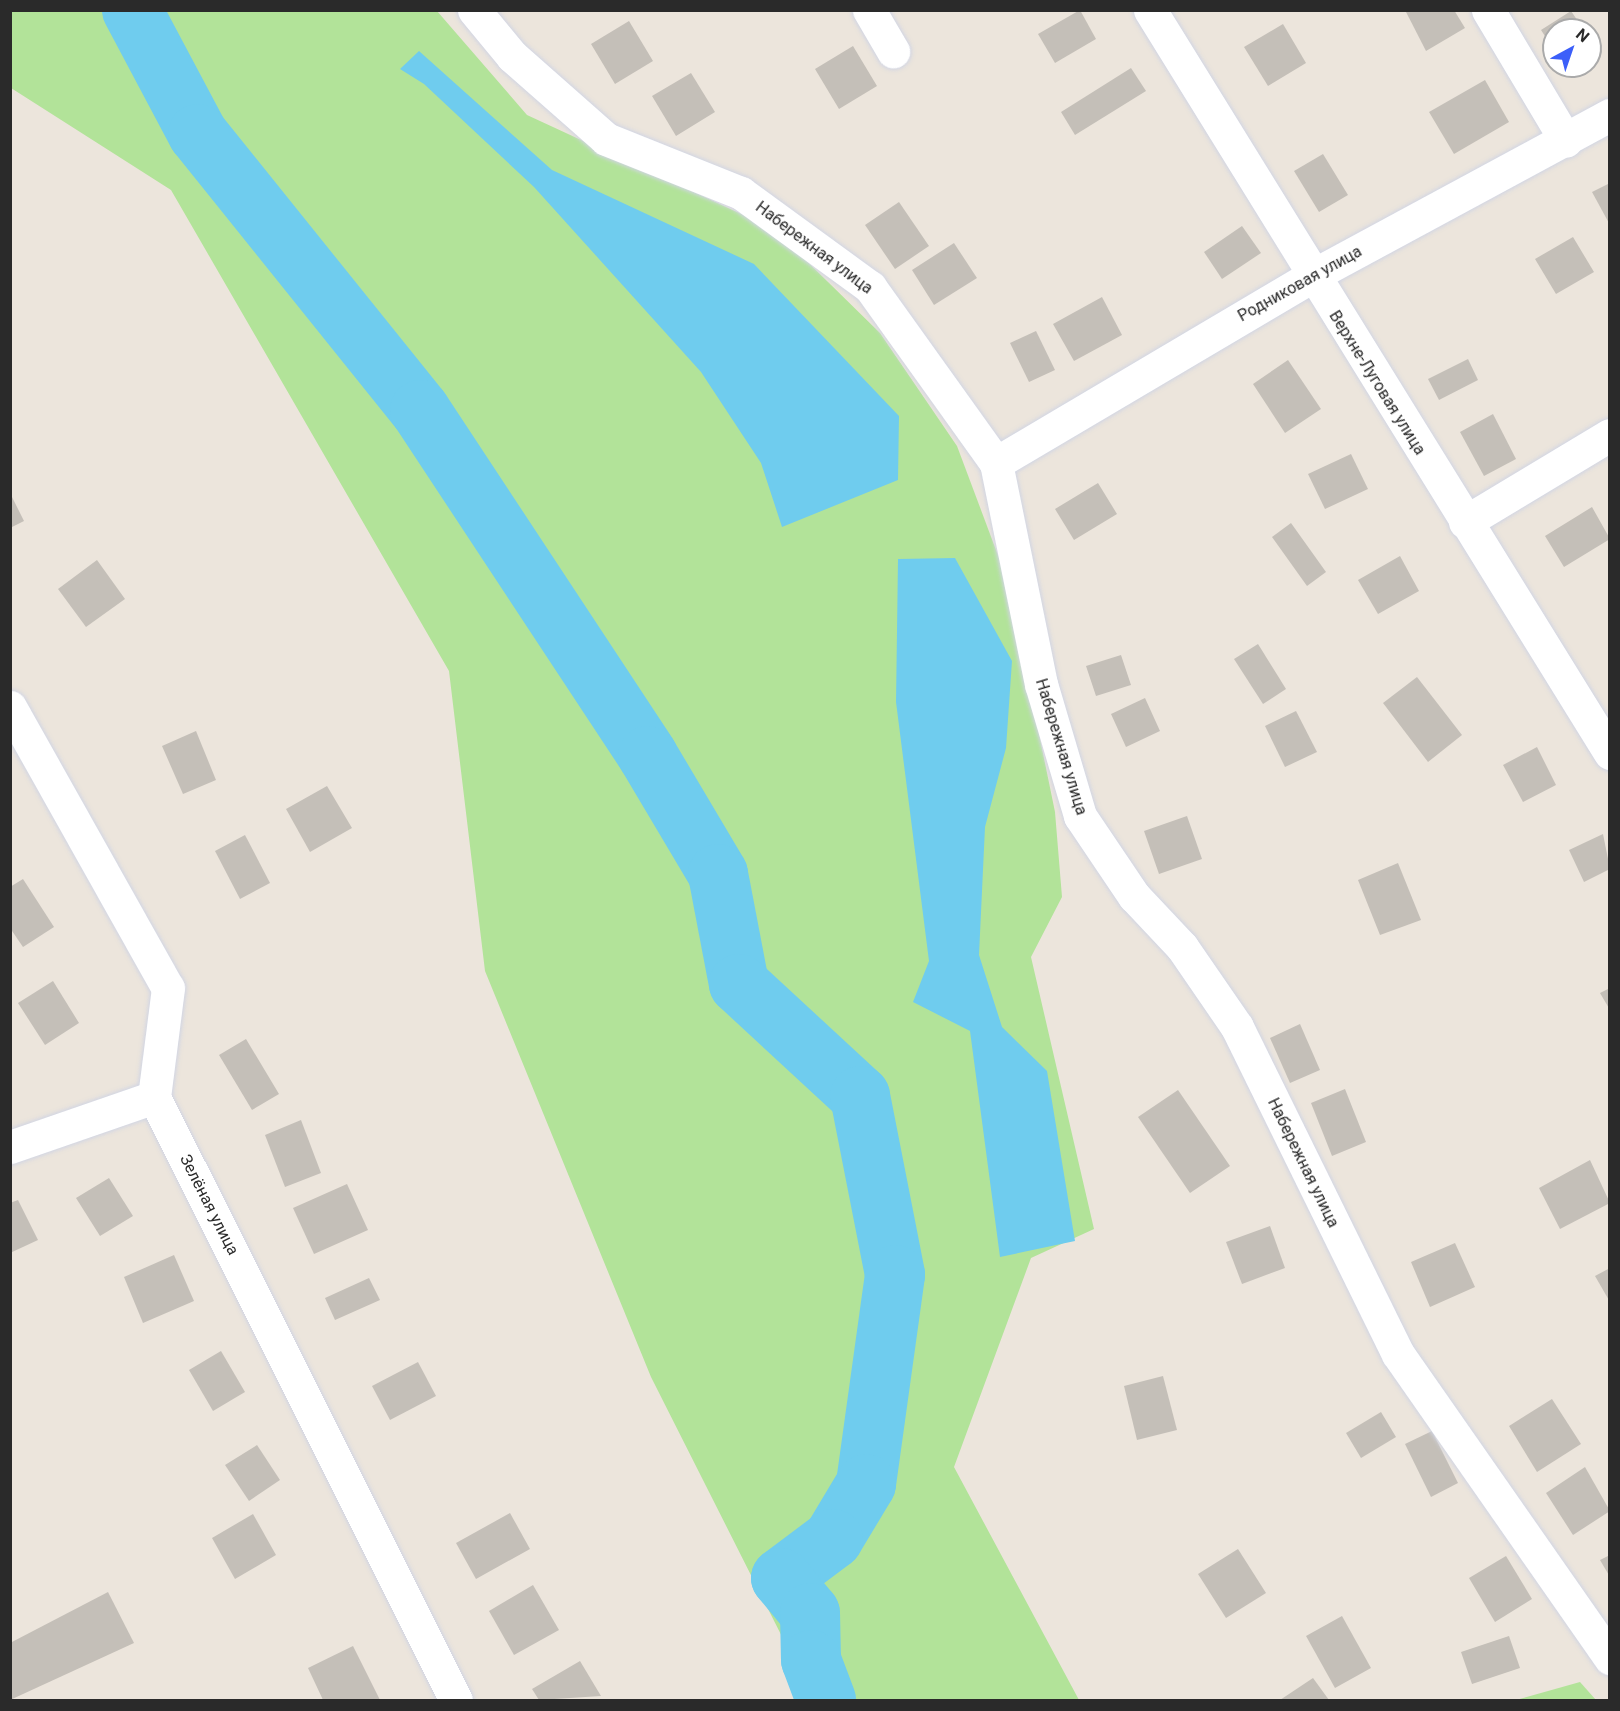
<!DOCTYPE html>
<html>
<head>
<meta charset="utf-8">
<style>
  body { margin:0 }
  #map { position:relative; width:1620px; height:1711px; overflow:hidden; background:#ece5dc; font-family:Roboto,sans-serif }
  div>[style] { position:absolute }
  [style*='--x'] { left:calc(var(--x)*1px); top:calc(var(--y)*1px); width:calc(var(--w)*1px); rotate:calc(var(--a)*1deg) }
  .green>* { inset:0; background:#b2e399 }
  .water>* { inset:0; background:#6fccee }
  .river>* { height:60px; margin:-30px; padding:0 30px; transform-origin:30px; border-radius:30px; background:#6fccee }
  .building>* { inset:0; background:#c4bfb8 }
  .roads { filter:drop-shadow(0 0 2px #d1d5e3) drop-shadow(0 0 2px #d1d5e3) }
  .minor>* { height:33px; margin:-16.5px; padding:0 16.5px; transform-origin:16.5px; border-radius:16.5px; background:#fff }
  span { translate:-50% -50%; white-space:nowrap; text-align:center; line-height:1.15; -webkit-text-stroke:4.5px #fff; paint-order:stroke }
  .street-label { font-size:16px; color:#2a2a2a }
  .frame { position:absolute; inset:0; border:12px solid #2a2a2a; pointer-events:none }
  .north { position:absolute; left:1542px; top:18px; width:60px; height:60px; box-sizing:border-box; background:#fff; border:2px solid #aaa; border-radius:50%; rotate:40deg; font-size:16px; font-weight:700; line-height:24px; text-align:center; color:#2a2a2a }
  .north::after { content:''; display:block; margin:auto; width:21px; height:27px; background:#3c5ff9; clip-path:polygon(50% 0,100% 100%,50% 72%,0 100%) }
</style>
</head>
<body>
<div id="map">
  <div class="green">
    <i style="clip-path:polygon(10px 11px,437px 11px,527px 115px,774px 229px,880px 333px,957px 446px,1008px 582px,1055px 812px,1062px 897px,1031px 957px,1094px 1229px,1031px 1258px,954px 1467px,1079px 1700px,814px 1700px,651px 1377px,485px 971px,449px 671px,171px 190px,11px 88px)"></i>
    <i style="clip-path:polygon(1580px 1682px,1596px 1700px,1516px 1700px)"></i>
  </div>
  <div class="water">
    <i style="clip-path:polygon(419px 51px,552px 170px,754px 264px,899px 416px,898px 480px,782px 527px,761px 463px,701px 372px,534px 187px,424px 84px,400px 69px)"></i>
    <i style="clip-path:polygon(955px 558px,1012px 661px,1006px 748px,985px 827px,979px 955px,1002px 1027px,1047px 1071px,1075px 1241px,1000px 1257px,970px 1031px,913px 1002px,929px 961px,896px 702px,898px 559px)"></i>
  </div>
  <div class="river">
    <i style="--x:132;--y:10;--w:140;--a:62"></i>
    <i style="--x:198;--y:134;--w:354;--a:51.2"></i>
    <i style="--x:420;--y:410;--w:414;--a:56.6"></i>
    <i style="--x:648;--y:756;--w:137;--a:59.3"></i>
    <i style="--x:718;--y:874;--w:112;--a:79.2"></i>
    <i style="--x:739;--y:984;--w:165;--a:42.8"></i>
    <i style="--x:860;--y:1096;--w:182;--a:78.9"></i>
    <i style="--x:895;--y:1275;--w:211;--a:97.9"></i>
    <i style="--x:866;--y:1484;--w:64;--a:121"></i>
    <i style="--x:833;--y:1539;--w:65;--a:143.1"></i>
    <i style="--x:781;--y:1578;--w:45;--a:50.4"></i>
    <i style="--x:810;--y:1613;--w:47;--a:88.8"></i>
    <i style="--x:811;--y:1660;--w:43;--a:69.4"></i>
  </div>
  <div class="building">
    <i style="clip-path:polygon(1080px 10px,1096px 39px,1055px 63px,1038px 34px)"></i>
    <i style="clip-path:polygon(1405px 10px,1454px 10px,1465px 28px,1426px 51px)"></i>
    <i style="clip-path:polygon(1571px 11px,1584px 30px,1554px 30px,1554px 50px,1541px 30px)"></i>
    <i style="clip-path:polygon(629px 21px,653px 61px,615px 84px,591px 44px)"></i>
    <i style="clip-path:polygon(1283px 24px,1306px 63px,1268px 86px,1244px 47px)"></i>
    <i style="clip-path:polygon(1590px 39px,1600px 53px,1590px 60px)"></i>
    <i style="clip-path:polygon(853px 46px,877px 86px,839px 109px,815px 69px)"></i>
    <i style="clip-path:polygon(1565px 66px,1580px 66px,1569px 73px)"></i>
    <i style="clip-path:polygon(1131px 68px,1146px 91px,1075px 135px,1061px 112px)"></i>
    <i style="clip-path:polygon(691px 73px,715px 112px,676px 136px,652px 96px)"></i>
    <i style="clip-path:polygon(1485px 80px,1509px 122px,1454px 154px,1429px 112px)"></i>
    <i style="clip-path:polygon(1323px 154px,1348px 195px,1319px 212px,1294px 171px)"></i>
    <i style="clip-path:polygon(1610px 183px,1610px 225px,1592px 192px)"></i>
    <i style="clip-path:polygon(899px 202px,929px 246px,895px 269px,865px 225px)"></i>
    <i style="clip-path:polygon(1242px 226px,1261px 253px,1222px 279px,1204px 252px)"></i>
    <i style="clip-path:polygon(1573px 237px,1594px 272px,1556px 294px,1535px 259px)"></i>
    <i style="clip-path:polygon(954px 243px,977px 278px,934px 305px,912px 270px)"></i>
    <i style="clip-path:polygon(1102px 297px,1122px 335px,1074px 361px,1053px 324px)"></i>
    <i style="clip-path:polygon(1036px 331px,1055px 370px,1029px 382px,1010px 343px)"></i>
    <i style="clip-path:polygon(1468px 359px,1478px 380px,1439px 400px,1428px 379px)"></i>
    <i style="clip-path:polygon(1288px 360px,1321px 409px,1285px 433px,1253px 384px)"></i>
    <i style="clip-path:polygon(1493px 414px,1516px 459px,1484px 476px,1460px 432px)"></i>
    <i style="clip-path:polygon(1351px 454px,1368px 489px,1325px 509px,1308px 474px)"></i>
    <i style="clip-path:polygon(1098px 483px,1117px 514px,1074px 540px,1055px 509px)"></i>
    <i style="clip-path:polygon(10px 493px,24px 521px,10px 528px)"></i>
    <i style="clip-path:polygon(1592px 507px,1610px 539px,1564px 567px,1545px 536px)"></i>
    <i style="clip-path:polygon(1291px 523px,1326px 572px,1307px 586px,1272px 537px)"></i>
    <i style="clip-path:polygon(1400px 556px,1419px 591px,1378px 614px,1358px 580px)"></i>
    <i style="clip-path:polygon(97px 560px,125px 599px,86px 627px,58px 589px)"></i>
    <i style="clip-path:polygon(1258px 644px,1286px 689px,1263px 704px,1234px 659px)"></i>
    <i style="clip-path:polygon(1121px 655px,1131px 685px,1096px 696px,1086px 666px)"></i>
    <i style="clip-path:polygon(1417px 677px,1462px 735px,1428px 762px,1383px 703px)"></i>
    <i style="clip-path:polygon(1145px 698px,1160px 731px,1126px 747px,1111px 714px)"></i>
    <i style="clip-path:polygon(1296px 711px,1317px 752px,1285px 767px,1265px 726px)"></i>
    <i style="clip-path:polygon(196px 731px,216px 780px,183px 794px,162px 746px)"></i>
    <i style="clip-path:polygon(1537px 747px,1556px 785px,1523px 802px,1503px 765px)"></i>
    <i style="clip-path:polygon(327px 786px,352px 828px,310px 852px,286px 809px)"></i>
    <i style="clip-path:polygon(1187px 816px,1202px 859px,1159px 874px,1144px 831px)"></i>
    <i style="clip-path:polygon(1603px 834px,1610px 869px,1584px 882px,1569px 850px)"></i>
    <i style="clip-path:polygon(245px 835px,270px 883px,240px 899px,215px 851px)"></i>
    <i style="clip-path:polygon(1398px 863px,1421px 920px,1380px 935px,1358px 880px)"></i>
    <i style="clip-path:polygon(23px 879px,54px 927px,23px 947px,10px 928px,10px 887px)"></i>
    <i style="clip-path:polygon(53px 981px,79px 1023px,45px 1045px,18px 1003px)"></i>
    <i style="clip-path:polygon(1610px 988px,1610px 1010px,1600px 993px)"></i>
    <i style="clip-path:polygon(1300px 1024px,1320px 1070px,1290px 1083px,1270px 1038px)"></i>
    <i style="clip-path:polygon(246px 1039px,279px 1094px,252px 1110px,219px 1055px)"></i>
    <i style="clip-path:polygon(1345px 1089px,1366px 1142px,1332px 1156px,1311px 1103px)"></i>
    <i style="clip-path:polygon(1178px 1090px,1230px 1166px,1190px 1193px,1138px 1117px)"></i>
    <i style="clip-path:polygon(301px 1120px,321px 1173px,285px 1187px,265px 1135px)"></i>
    <i style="clip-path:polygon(1590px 1160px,1610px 1203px,1560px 1229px,1539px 1188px)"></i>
    <i style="clip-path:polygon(109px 1178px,133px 1216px,100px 1236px,76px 1198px)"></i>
    <i style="clip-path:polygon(347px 1184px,368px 1230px,314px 1254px,293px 1208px)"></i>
    <i style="clip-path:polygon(18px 1200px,38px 1240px,10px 1253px,10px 1203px)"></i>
    <i style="clip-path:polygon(1270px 1226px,1285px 1268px,1242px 1284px,1226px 1242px)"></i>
    <i style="clip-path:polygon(1455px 1243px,1475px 1287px,1430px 1307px,1411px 1262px)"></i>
    <i style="clip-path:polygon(174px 1255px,194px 1301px,143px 1323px,124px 1277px)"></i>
    <i style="clip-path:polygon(1610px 1268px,1610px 1302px,1595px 1276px)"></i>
    <i style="clip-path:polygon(369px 1278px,380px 1300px,335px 1320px,325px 1298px)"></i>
    <i style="clip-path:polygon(221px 1351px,245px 1392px,213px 1411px,189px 1370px)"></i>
    <i style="clip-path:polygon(418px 1362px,436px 1396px,390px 1420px,372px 1386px)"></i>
    <i style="clip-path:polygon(1163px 1376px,1177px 1430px,1137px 1440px,1124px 1386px)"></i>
    <i style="clip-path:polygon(1552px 1399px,1581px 1444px,1537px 1472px,1509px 1426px)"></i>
    <i style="clip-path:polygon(1381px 1412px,1396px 1437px,1361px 1458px,1346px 1433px)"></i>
    <i style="clip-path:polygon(1432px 1431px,1458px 1483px,1431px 1497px,1405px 1444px)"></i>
    <i style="clip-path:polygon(257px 1445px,280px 1480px,249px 1501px,225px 1465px)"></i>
    <i style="clip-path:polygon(1585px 1467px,1610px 1511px,1573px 1535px,1546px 1493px)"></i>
    <i style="clip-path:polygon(510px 1513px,530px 1549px,476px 1579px,456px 1543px)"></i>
    <i style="clip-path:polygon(253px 1514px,276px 1555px,235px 1579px,212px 1538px)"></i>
    <i style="clip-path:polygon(1238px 1549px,1266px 1593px,1226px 1618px,1198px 1574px)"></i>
    <i style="clip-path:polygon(1610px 1555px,1610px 1577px,1600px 1560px)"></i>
    <i style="clip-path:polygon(1506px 1556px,1532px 1599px,1495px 1622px,1469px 1578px)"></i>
    <i style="clip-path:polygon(533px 1585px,559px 1630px,514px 1655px,489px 1611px)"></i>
    <i style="clip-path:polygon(108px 1592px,134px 1643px,10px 1700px,10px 1643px)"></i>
    <i style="clip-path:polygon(1342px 1616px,1371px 1668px,1335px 1688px,1306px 1636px)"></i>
    <i style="clip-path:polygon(1509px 1636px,1520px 1668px,1472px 1684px,1461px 1652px)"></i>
    <i style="clip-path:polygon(353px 1646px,380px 1700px,323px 1700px,308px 1668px)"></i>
    <i style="clip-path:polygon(580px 1661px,601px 1696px,539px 1700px,532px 1689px)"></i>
    <i style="clip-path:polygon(1313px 1678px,1329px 1700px,1280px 1700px)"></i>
  </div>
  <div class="roads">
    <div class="minor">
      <i style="--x:474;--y:10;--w:60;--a:50.4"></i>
      <i style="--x:512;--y:56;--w:125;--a:41.4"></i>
      <i style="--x:606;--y:139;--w:145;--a:21.8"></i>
      <i style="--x:741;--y:193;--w:160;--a:36.1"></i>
      <i style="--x:870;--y:287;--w:216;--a:54.4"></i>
      <i style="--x:996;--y:463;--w:226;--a:78.5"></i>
      <i style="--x:1041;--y:684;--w:138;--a:73.5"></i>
      <i style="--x:1080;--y:816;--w:97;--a:56"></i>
      <i style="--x:1134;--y:896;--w:70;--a:46.7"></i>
      <i style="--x:1182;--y:947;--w:97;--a:55.5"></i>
      <i style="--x:1237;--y:1027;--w:364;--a:63.8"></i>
      <i style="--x:1398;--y:1354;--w:371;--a:55.1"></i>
      <i style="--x:869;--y:10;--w:48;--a:59.7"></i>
      <i style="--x:1150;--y:10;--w:874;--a:58.24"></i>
      <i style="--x:1488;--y:10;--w:152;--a:59.2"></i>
      <i style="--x:996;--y:463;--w:365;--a:-30.6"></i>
      <i style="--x:1310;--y:277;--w:341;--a:-28.4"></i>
      <i style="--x:1465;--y:522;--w:169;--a:-31"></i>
      <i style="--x:10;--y:707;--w:322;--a:60.7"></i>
      <i style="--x:168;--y:988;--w:110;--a:97.3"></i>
      <i style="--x:154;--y:1097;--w:674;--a:63.4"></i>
      <i style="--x:10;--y:1147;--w:152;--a:-19.1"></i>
    </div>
  </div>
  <div class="street-label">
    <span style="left:814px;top:248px;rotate:37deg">Набережная улица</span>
    <span style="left:1300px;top:284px;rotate:-29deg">Родниковая улица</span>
    <span style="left:1377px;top:383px;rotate:58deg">Верхне-Луговая улица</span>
    <span style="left:1061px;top:747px;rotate:73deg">Набережная улица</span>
    <span style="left:1303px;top:1163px;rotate:64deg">Набережная улица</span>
    <span style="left:209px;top:1205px;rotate:63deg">Зелёная улица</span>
  </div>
  <div class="frame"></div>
  <div class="north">N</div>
</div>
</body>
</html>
